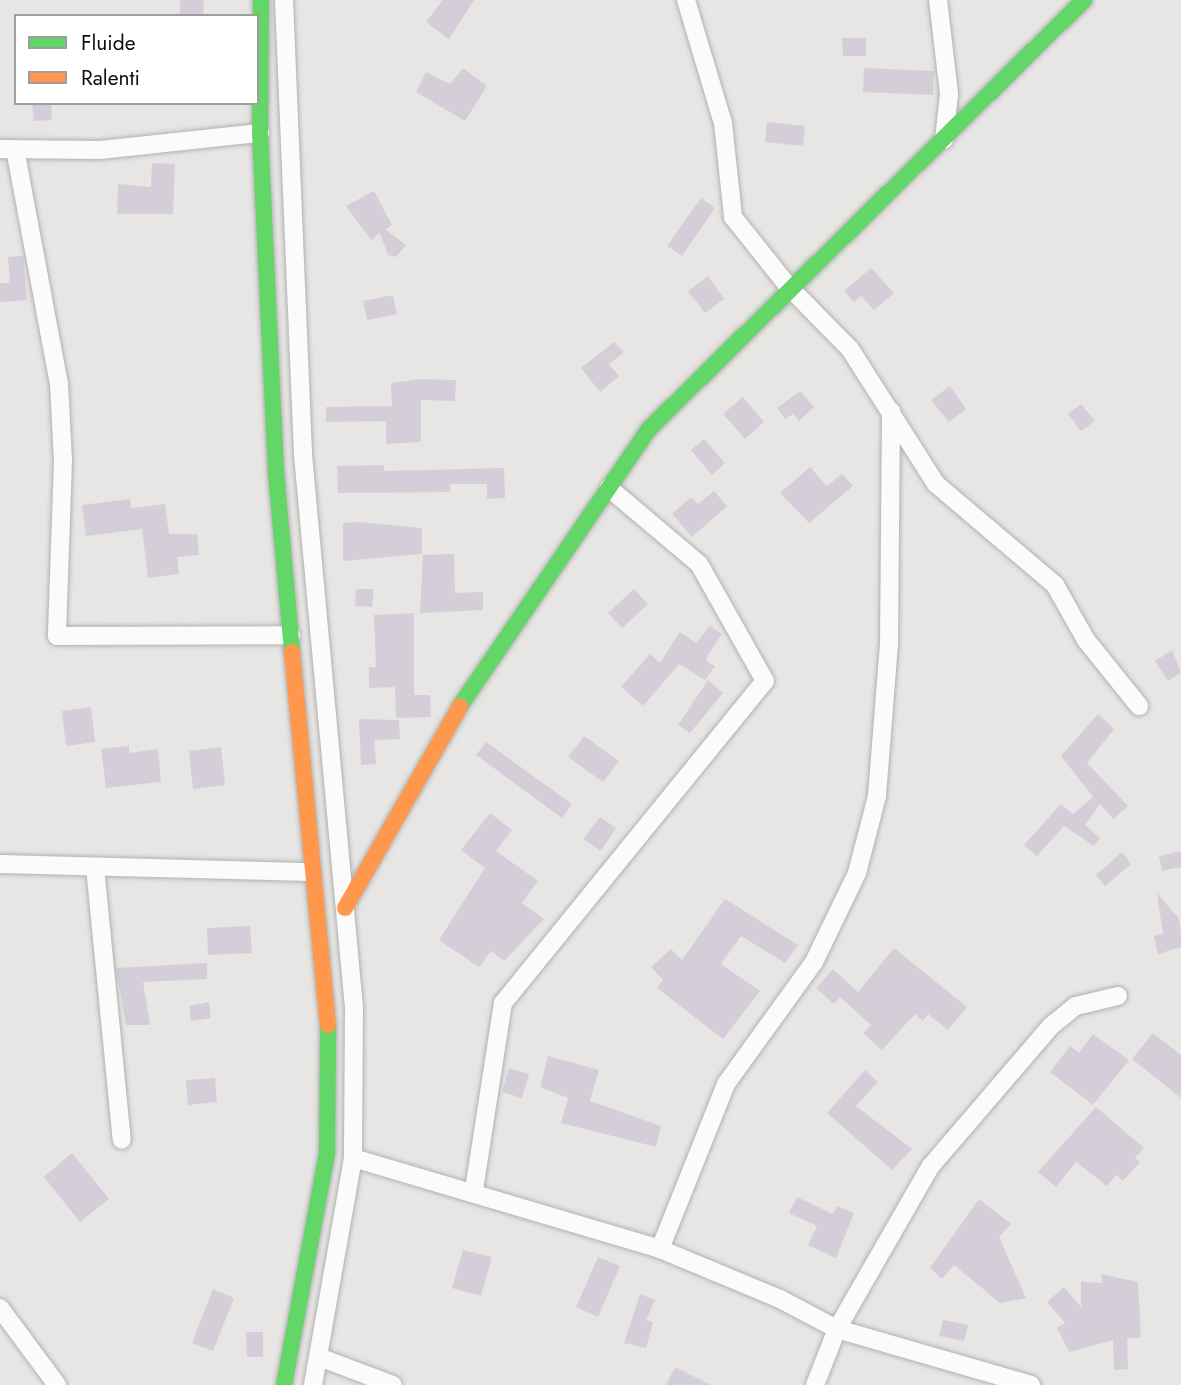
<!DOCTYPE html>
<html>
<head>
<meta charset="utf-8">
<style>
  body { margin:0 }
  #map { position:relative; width:1181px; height:1385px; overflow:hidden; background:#e7e6e5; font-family:Jost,sans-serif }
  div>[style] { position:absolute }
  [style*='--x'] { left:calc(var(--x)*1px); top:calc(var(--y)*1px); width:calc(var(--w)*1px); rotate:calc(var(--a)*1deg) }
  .building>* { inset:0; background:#d4ced8 }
  .roads { filter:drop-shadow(0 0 2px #b2b1b0) drop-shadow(0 0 2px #b2b1b0) }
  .street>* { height:18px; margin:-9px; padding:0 9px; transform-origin:9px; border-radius:9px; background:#fbfbfb }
  .fast>* { height:16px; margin:-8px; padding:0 8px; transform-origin:8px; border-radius:8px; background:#63d668 }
  .slow>* { height:16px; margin:-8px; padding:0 8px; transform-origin:8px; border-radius:8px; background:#ff974d }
  span { translate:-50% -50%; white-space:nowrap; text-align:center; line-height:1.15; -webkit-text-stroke:7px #fff; paint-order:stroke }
  .legend { position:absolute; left:14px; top:14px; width:245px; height:91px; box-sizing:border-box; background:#fff; border:2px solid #9e9e9e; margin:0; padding:9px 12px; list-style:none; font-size:21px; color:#0d0d0c }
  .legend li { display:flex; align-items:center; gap:14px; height:35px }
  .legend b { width:35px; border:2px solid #9e9e9e }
</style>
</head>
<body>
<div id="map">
  <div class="building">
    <i style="clip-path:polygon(180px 0,204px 0,203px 16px,180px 16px)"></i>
    <i style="clip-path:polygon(443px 0,474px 0,449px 39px,426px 22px)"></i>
    <i style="clip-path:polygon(842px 38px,866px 38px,866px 56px,843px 56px)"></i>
    <i style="clip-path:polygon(463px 68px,487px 86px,465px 121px,416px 92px,426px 72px,450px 84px)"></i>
    <i style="clip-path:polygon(864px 68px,934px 71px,933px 95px,863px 92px)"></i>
    <i style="clip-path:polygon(32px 103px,51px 103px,52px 120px,34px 121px)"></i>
    <i style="clip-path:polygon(767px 122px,805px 126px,803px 146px,765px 142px)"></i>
    <i style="clip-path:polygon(152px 163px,175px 164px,173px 214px,117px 214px,118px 184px,151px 187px)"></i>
    <i style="clip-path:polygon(374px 191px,392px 225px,385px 229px,406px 245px,396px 257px,388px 255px,380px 233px,371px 240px,346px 206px)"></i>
    <i style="clip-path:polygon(701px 198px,715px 208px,682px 256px,667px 246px)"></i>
    <i style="clip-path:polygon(23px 256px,27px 300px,0 302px,0 283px,10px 283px,8px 257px)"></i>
    <i style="clip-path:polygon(871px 268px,894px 293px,874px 310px,861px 296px,854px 302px,844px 291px)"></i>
    <i style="clip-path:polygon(708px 276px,724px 299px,705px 313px,688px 291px)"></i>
    <i style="clip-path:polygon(393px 295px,397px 314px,367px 320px,363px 301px)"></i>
    <i style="clip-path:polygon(614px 342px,624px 352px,609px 364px,619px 376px,600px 392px,581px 368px)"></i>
    <i style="clip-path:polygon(419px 379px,456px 380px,455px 401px,421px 400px,421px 442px,386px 444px,386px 421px,326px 422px,326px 407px,392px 406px,391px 383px)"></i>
    <i style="clip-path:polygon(950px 386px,966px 409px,949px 422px,931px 400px)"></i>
    <i style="clip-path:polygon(800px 391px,814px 407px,799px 421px,793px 414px,785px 419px,777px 408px)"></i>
    <i style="clip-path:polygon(743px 397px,764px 422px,745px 439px,723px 414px)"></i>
    <i style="clip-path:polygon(1081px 404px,1095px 421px,1081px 431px,1068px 414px)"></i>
    <i style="clip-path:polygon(704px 439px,725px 463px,712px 475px,691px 450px)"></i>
    <i style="clip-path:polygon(384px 465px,384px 471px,504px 468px,505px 498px,487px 499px,487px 484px,450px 484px,450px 492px,338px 493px,337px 466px)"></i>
    <i style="clip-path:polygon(810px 467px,827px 486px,842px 474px,853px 486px,809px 523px,780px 493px)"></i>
    <i style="clip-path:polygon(714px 491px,727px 506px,692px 537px,672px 514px,691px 497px,698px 504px)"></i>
    <i style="clip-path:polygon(130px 499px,131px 508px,165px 504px,169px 534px,197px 534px,199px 555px,177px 557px,179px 574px,148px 578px,142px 529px,86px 536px,82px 505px)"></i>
    <i style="clip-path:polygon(360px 522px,422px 528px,422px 554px,343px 561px,343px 523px)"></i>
    <i style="clip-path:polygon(454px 554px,455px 593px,483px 592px,483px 610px,420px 613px,423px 555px)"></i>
    <i style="clip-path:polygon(356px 589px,374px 589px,372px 607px,355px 606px)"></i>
    <i style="clip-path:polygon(634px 589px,648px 604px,622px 628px,608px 613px)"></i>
    <i style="clip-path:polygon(414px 613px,414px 695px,430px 695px,431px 717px,396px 718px,395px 687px,369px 688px,369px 667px,376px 667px,374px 615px)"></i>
    <i style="clip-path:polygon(710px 626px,722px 634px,708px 655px,706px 661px,715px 666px,705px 680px,679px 664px,643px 706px,621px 687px,650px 654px,660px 663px,680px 632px,696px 643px)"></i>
    <i style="clip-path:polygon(1172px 650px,1181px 673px,1168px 681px,1155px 661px)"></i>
    <i style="clip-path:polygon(708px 680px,723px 693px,690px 733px,678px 725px)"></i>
    <i style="clip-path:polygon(91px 707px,95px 742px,66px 746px,62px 711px)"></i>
    <i style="clip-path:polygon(1098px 714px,1114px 729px,1087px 763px,1128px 806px,1113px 819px,1100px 804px,1085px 825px,1100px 838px,1094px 846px,1064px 826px,1037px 856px,1024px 845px,1061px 804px,1073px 814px,1093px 797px,1061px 756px)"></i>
    <i style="clip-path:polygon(359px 719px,399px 720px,400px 739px,374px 740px,376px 764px,361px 765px)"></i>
    <i style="clip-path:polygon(584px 736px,619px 761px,603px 782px,568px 757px)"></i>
    <i style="clip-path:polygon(486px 742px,572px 804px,562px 818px,476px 755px)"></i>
    <i style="clip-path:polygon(129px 746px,129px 753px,158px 749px,161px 782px,106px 788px,101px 749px)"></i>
    <i style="clip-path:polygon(221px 747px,225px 785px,193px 789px,189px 751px)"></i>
    <i style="clip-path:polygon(490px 813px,512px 830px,496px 851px,538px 881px,522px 903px,544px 919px,504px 961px,491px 951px,479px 967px,439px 940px,485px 868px,461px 850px)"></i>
    <i style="clip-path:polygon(600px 817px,616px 828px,601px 851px,583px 839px)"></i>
    <i style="clip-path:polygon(1181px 851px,1181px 867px,1162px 871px,1159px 856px)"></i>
    <i style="clip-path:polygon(1122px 852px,1131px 864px,1105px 886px,1096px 875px)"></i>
    <i style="clip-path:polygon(1157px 893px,1179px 919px,1181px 933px,1181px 947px,1158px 954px,1154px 936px,1163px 934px)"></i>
    <i style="clip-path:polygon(725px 899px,798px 945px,785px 963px,741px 936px,721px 964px,760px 991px,723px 1039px,657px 988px,663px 980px,651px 967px,671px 949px,682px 960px)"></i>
    <i style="clip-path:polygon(250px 926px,252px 953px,208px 955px,207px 928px)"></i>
    <i style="clip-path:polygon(894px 948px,967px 1007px,948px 1030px,928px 1014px,923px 1021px,915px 1014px,882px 1050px,863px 1033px,871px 1025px,840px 997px,834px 1004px,816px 988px,833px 969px,858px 992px)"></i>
    <i style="clip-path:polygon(207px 963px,207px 979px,143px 982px,150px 1025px,126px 1025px,116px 968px)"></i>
    <i style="clip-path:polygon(209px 1002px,211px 1018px,191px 1021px,189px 1006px)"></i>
    <i style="clip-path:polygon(1153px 1033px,1181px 1055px,1181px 1098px,1132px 1059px)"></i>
    <i style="clip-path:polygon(1093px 1034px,1129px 1060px,1093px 1105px,1050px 1072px,1070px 1046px,1079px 1053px)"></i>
    <i style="clip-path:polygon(548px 1056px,599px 1070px,590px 1101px,661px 1126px,656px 1147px,561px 1123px,568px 1098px,540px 1087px)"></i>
    <i style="clip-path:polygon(509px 1068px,529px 1074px,522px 1098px,502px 1092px)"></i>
    <i style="clip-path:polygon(865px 1070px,878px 1082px,856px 1106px,912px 1149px,892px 1170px,827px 1113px)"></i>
    <i style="clip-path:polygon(215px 1078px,217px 1102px,188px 1105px,186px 1080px)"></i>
    <i style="clip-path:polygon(1096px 1107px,1144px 1148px,1135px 1158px,1140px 1162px,1123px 1181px,1116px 1175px,1107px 1186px,1076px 1162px,1056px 1187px,1038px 1172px)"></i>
    <i style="clip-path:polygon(72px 1153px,109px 1199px,80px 1222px,44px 1177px)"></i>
    <i style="clip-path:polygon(797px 1197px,833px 1214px,837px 1206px,854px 1213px,836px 1258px,808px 1245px,817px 1226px,789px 1213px)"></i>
    <i style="clip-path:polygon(979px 1199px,1011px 1224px,999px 1237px,1026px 1298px,1000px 1303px,954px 1265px,942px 1279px,930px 1268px)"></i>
    <i style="clip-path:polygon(463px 1250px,492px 1257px,481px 1296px,452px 1288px)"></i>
    <i style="clip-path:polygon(598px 1257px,620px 1266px,598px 1317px,576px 1307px)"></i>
    <i style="clip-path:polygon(1101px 1274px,1138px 1282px,1141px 1338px,1127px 1338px,1128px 1369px,1114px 1370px,1113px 1340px,1069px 1352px,1057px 1328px,1065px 1323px,1047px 1302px,1064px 1287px,1081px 1307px,1081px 1282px,1102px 1283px)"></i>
    <i style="clip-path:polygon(213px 1289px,234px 1298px,213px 1351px,192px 1343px)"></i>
    <i style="clip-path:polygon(640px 1294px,655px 1300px,646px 1320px,653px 1322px,646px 1348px,624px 1343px)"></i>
    <i style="clip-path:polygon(943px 1320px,968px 1325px,964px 1341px,939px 1336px)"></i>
    <i style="clip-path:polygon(246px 1332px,263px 1332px,263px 1357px,247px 1357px)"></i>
    <i style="clip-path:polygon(675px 1367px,711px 1385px,666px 1385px)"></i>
  </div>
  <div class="roads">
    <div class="street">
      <i style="--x:284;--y:0;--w:455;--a:87.6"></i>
      <i style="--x:303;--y:455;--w:555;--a:84.73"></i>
      <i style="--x:354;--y:1008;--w:150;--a:90.4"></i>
      <i style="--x:353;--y:1158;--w:230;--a:100"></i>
      <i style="--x:686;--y:0;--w:128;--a:73.3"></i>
      <i style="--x:723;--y:123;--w:95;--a:83.9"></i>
      <i style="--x:733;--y:217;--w:88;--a:51.4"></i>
      <i style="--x:788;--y:286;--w:88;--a:45.5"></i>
      <i style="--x:850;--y:349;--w:160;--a:57.5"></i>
      <i style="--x:936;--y:484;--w:156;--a:40.3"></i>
      <i style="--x:1055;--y:585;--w:63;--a:60.6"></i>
      <i style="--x:1086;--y:640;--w:85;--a:51.2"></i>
      <i style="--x:938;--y:0;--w:95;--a:83.3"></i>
      <i style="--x:949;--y:94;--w:46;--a:96.2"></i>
      <i style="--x:0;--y:149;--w:100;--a:0.6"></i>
      <i style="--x:100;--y:150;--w:161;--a:-6.1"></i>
      <i style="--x:15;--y:149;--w:239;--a:79.4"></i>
      <i style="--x:59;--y:384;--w:77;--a:87"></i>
      <i style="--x:63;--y:461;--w:175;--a:92"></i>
      <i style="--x:57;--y:636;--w:234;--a:-0.2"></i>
      <i style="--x:0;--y:864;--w:311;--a:1.5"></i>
      <i style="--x:95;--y:867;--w:274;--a:84.4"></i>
      <i style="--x:353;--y:1158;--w:320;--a:16.5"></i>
      <i style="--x:660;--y:1249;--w:130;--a:22.6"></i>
      <i style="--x:780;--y:1299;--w:64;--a:27.8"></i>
      <i style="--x:837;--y:1329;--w:202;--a:16.1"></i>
      <i style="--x:474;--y:1190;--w:189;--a:-81.2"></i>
      <i style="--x:503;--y:1003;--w:415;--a:-50.9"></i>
      <i style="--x:765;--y:681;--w:134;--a:-119.4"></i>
      <i style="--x:699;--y:564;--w:118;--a:-139.8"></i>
      <i style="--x:660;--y:1249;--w:178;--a:-68.2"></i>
      <i style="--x:726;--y:1084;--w:150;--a:-54.2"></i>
      <i style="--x:814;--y:962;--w:99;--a:-64.2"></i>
      <i style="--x:857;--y:873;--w:80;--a:-75.4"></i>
      <i style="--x:877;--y:796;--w:152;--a:-85.5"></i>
      <i style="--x:889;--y:644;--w:233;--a:-89.5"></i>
      <i style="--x:0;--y:1308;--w:96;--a:53.5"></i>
      <i style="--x:319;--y:1357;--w:79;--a:20.7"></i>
      <i style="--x:815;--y:1385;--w:60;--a:-68.6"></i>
      <i style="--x:837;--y:1329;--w:187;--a:-60.1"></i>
      <i style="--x:930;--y:1167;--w:186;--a:-49.4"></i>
      <i style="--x:1051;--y:1026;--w:32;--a:-39"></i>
      <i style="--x:1076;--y:1006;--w:43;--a:-13.4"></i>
    </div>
    <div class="fast">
      <i style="--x:261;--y:0;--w:133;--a:90.4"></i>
      <i style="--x:260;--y:133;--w:339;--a:87.3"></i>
      <i style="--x:276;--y:472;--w:181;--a:84.9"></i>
      <i style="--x:460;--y:706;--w:335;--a:-55.7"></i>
      <i style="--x:649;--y:429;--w:611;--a:-44.6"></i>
      <i style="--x:284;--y:1385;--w:237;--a:-79.5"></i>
      <i style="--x:327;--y:1152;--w:127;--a:-89.5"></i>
    </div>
    <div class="slow">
      <i style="--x:292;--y:652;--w:375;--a:84.5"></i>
      <i style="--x:345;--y:908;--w:232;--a:-60.3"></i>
    </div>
  </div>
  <ul class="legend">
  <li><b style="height:9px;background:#63d668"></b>Fluide</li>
  <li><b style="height:9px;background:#ff974d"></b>Ralenti</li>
  </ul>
</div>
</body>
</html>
